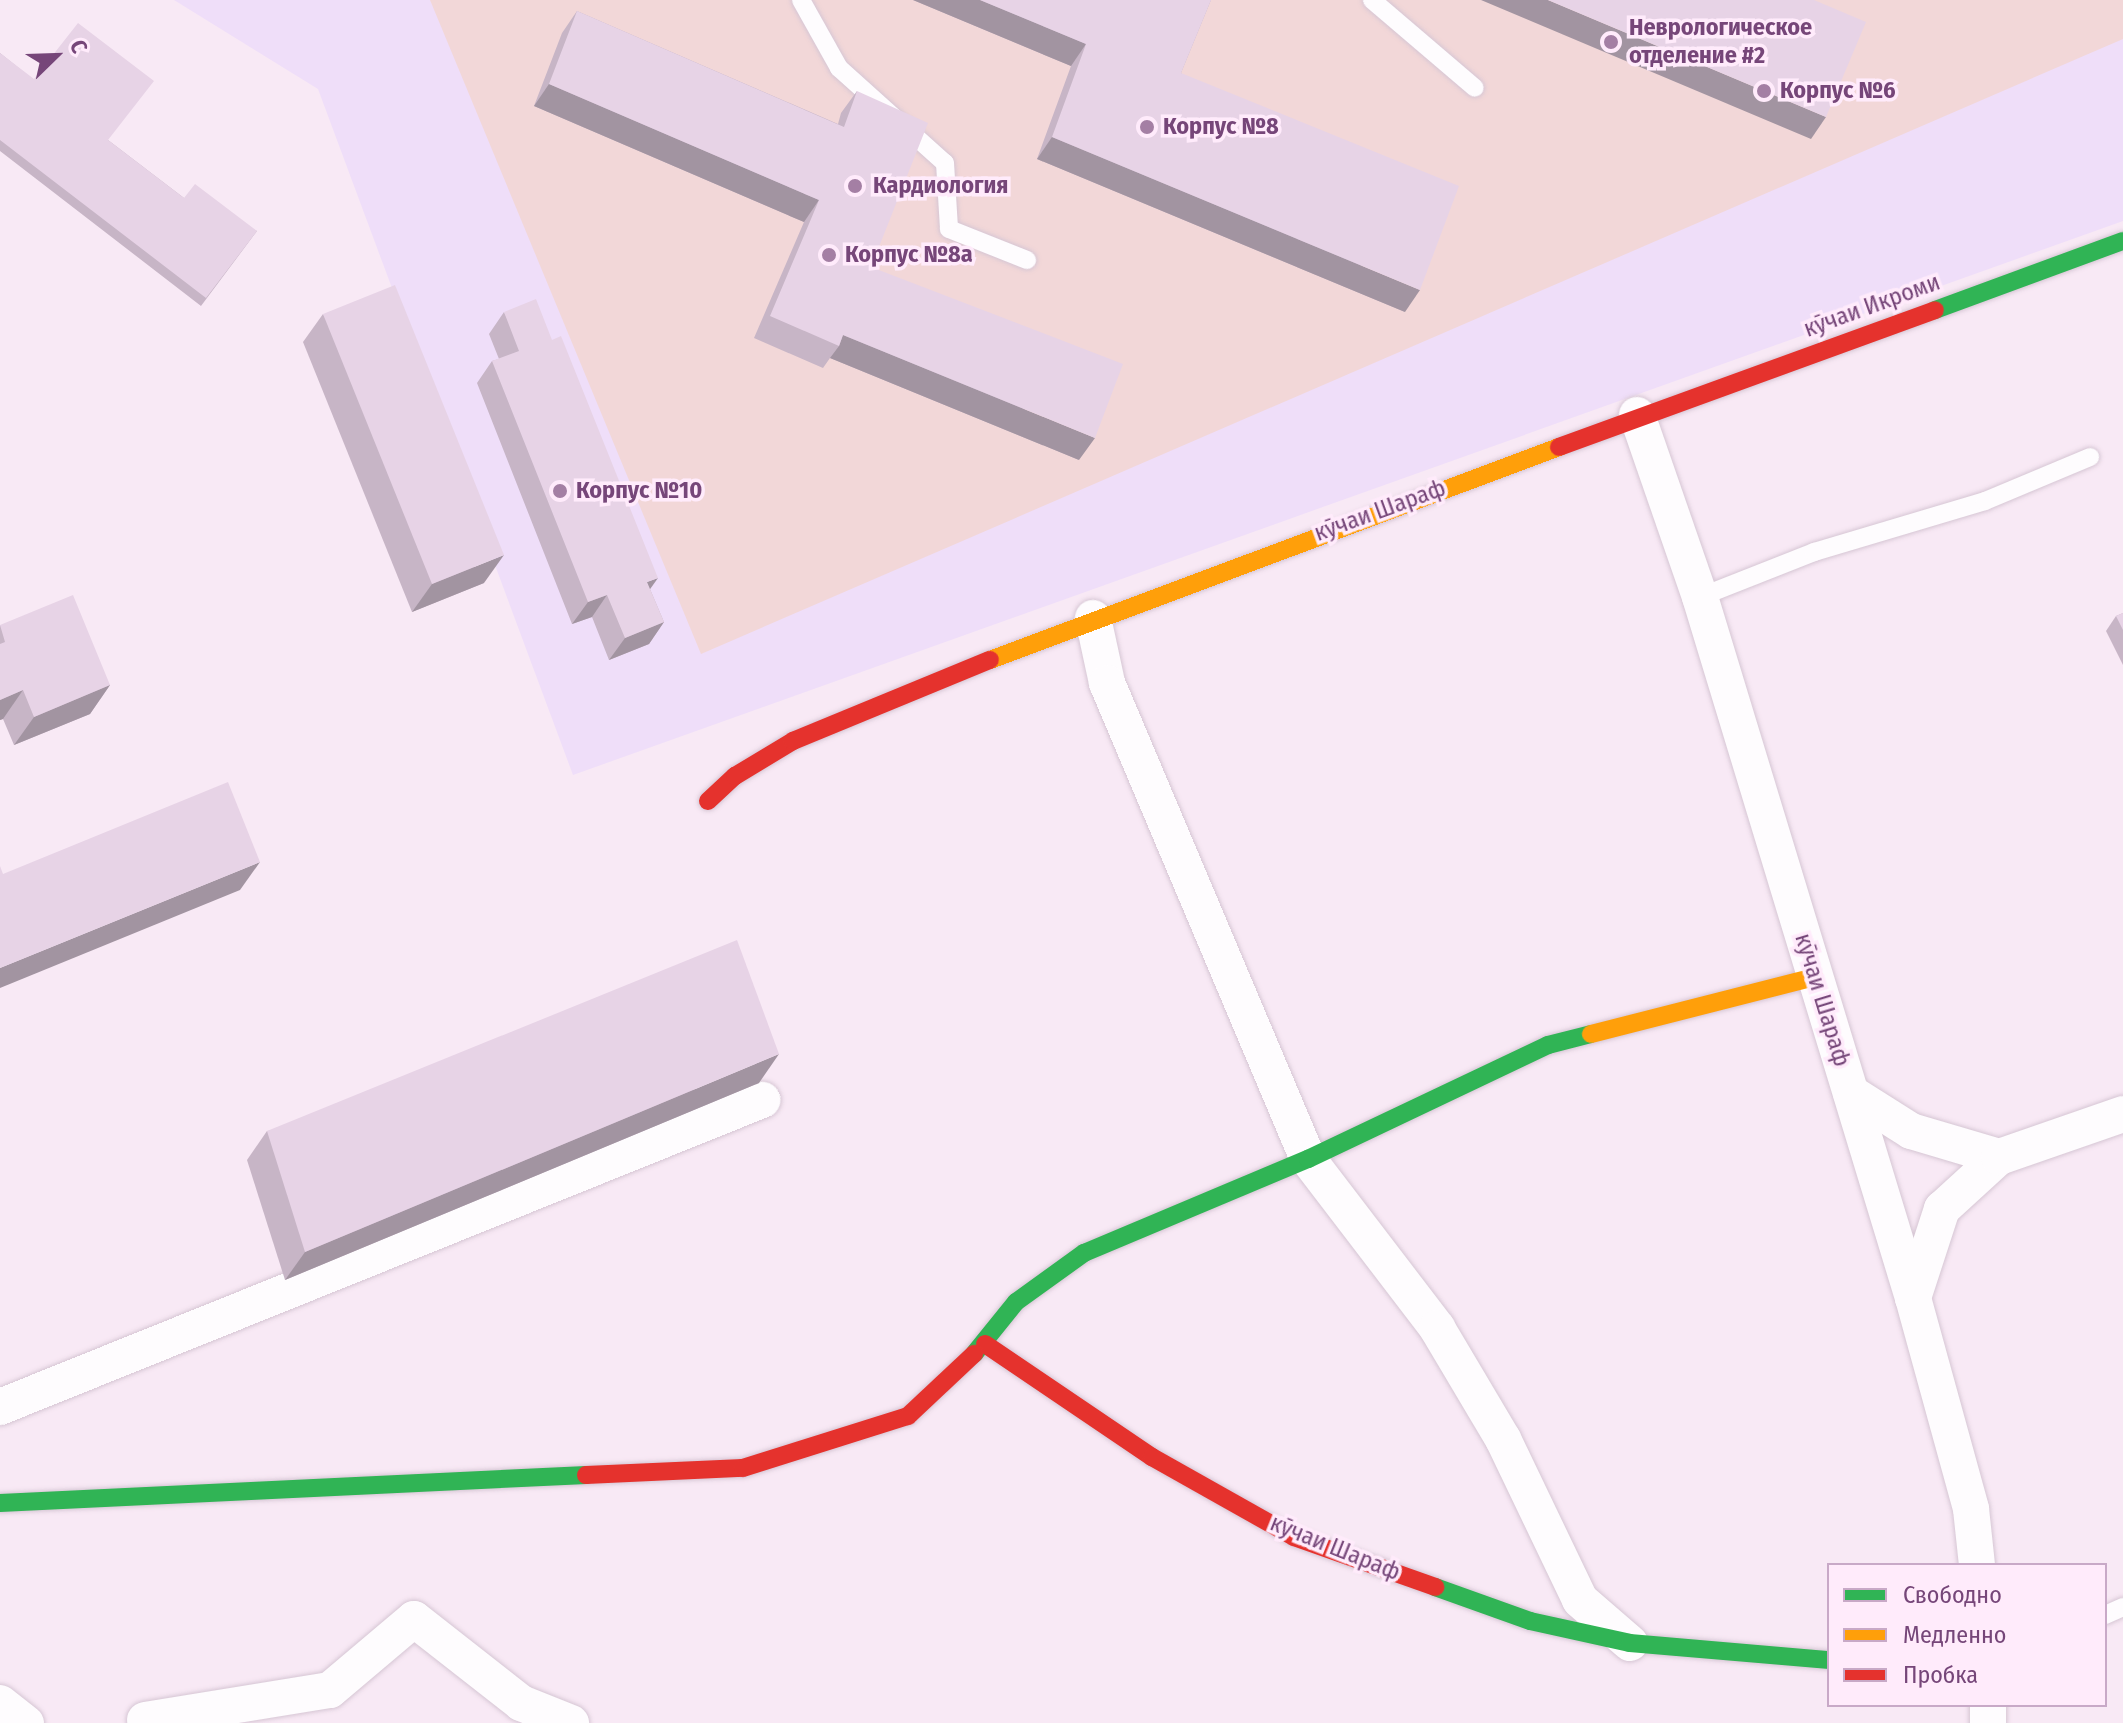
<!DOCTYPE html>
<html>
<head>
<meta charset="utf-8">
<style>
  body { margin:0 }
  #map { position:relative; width:2123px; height:1723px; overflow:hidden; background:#f8e9f5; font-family:"Fira Sans Condensed",sans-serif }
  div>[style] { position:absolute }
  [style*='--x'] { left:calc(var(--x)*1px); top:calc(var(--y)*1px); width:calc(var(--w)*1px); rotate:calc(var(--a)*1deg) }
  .medical>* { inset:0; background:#efdef9 }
  .green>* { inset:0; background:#f2d7d8 }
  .roads { filter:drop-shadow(0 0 2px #d6c6d4) drop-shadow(0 0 2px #d6c6d4) }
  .lane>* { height:18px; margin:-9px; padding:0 9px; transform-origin:9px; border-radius:9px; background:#fefcfe }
  .street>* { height:36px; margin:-18px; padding:0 18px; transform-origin:18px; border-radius:18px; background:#fefcfe }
  .fast>* { height:18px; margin:-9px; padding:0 9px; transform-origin:9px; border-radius:9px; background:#30b455 }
  .slow>* { height:18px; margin:-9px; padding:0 9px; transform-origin:9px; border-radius:9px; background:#ff9f0a }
  .jam>* { height:18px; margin:-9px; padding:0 9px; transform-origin:9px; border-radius:9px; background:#e5322d }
  .wall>* { inset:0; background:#c7b5c6 }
  .shaded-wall>* { inset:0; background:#a294a1 }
  .building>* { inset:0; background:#e7d3e6 }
  .dots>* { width:22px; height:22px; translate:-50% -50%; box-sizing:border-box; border:4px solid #ffebfb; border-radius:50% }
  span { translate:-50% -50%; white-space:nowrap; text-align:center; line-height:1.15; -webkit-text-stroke:7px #ffebfb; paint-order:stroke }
  .poi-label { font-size:24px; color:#764679; font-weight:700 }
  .left { translate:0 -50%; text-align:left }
  .street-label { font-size:24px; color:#764679 }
  .legend { position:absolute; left:1827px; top:1563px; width:280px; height:144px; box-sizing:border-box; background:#ffebfb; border:2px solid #c8a9c7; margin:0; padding:10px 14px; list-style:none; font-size:24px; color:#764679 }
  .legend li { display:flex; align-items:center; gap:16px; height:40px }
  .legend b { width:40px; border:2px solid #c8a9c7 }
  .north { position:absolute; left:16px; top:16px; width:80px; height:80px; -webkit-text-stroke:6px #ffebfb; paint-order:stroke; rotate:67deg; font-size:22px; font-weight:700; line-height:32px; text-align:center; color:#764679 }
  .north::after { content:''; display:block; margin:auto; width:28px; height:36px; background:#764679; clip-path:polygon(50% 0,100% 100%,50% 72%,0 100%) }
</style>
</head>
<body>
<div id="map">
  <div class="medical">
    <i style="clip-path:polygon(174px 0,2123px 0,2123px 221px,573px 775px,318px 89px)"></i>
  </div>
  <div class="green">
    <i style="clip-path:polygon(430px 0,2123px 0,2123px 39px,701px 654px)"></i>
  </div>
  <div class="roads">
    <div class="lane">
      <i style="--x:801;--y:0;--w:78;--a:60.8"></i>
      <i style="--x:839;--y:68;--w:142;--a:41.9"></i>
      <i style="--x:945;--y:163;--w:66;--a:86.5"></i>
      <i style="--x:949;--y:229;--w:84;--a:21.7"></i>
      <i style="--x:1372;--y:0;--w:135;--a:40.5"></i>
      <i style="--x:1700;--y:597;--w:123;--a:-21.5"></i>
      <i style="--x:1814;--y:552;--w:178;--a:-16.6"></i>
      <i style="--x:1985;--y:501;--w:114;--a:-22.7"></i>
      <i style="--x:2105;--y:1615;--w:20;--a:-24"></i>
    </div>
    <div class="street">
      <i style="--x:1637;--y:415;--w:193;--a:70.9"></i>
      <i style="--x:1700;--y:597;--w:733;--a:73.1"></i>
      <i style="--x:1913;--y:1298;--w:219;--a:74.6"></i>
      <i style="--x:1971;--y:1509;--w:56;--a:83.9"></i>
      <i style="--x:1093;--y:618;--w:66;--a:77.8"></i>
      <i style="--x:1107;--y:683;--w:517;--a:67.11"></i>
      <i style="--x:1308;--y:1159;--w:213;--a:52.6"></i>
      <i style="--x:1437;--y:1328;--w:129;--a:59.3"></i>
      <i style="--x:1503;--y:1439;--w:178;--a:64.4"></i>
      <i style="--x:1580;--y:1600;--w:66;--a:40.7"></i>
      <i style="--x:1851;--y:1093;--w:71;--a:32.3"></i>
      <i style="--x:1911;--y:1131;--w:92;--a:16.5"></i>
      <i style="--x:1913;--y:1298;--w:94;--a:-72"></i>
      <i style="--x:1942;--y:1209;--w:77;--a:-42.4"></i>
      <i style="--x:1999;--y:1157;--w:131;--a:-19.1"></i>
      <i style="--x:0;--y:1407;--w:822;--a:-21.94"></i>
      <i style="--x:0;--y:1703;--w:33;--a:38"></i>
      <i style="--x:1988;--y:1705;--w:18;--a:90"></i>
      <i style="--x:145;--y:1720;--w:187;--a:-9.2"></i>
      <i style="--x:330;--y:1690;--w:110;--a:-40.2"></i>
      <i style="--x:414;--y:1619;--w:136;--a:38.1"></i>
      <i style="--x:521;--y:1703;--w:54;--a:21.8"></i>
    </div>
    <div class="fast">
      <i style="--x:1935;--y:310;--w:200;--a:-20.2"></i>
      <i style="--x:974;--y:1354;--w:67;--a:-51.1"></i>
      <i style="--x:1016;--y:1302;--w:84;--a:-35.8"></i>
      <i style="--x:1084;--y:1253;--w:243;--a:-22.8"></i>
      <i style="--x:1308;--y:1159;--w:266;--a:-25.4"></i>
      <i style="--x:1548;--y:1045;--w:44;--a:-14.3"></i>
      <i style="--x:0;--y:1503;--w:587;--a:-2.74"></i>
      <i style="--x:1435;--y:1587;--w:101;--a:19.7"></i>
      <i style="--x:1530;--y:1621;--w:102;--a:12.4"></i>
      <i style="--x:1630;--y:1643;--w:200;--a:4.9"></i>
    </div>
    <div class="slow">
      <i style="--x:990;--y:660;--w:608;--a:-20.52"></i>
      <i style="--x:1591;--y:1034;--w:230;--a:-14.3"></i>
    </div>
    <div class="jam">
      <i style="--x:1559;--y:447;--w:400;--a:-20"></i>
      <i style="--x:708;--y:801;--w:37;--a:-43"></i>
      <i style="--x:735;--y:776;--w:68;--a:-31.1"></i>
      <i style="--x:793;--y:741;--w:213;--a:-22.4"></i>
      <i style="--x:985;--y:1344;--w:202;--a:34.1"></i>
      <i style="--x:1152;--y:1457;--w:163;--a:29.4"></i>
      <i style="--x:1294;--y:1537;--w:150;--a:19.5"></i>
      <i style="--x:586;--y:1475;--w:157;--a:-2.6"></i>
      <i style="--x:743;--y:1468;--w:173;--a:-17.5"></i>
      <i style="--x:908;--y:1416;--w:91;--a:-43.2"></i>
    </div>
  </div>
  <div class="wall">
    <i style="clip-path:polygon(913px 0,1211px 0,1181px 73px,1405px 312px,1037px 159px,1071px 66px)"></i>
    <i style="clip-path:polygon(577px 11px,838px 124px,841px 113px,857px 91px,871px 267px,1079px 460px,830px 358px,823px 368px,754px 338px,804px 222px,534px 106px,562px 33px)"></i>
    <i style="clip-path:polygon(0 53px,108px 140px,184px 198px,257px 231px,201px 306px,0 151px)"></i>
    <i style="clip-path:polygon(504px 312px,650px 589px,664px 622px,649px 644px,609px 660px,592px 617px,572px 624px,477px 383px,492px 361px,499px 359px,489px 334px)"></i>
    <i style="clip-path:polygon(323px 314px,484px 583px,412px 612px,303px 342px)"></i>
    <i style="clip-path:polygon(2123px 613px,2123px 665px,2106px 631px,2116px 616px)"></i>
    <i style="clip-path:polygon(0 625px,110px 685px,90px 714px,14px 745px,3px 719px,0 720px)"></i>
    <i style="clip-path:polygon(759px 1083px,285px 1280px,247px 1160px,267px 1131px)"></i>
  </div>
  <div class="shaded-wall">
    <i style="clip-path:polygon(913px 0,980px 0,1086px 44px,1071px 66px)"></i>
    <i style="clip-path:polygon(1481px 0,1548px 0,1826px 117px,1811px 139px)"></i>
    <i style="clip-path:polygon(549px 84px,819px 200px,804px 222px,534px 106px)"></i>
    <i style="clip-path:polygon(1052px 137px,1420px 290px,1405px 312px,1037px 159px)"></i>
    <i style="clip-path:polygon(843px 335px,1095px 438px,1079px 460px,830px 358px,839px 346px)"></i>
    <i style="clip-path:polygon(504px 555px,484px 583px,412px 612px,432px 584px)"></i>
    <i style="clip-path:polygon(658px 578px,643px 599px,647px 582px)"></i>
    <i style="clip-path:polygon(607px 595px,592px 617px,572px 624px,588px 602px)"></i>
    <i style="clip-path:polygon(664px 622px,649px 644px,609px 660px,625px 638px)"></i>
    <i style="clip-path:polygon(110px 685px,90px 714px,14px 745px,34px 717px)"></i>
    <i style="clip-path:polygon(23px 690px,3px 719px,0 720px,0 700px)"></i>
    <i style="clip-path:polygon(260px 862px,240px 890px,0 988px,0 968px)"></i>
    <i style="clip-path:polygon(779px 1054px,759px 1083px,285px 1280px,305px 1252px)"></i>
  </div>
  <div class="building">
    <i style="clip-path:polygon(980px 0,1211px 0,1181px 73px,1459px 186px,1420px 290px,1052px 137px,1086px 44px)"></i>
    <i style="clip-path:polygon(1548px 0,1814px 0,1866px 22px,1826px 117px)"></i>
    <i style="clip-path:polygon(577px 11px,844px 127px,857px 91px,928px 123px,871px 267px,1123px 364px,1095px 438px,843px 335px,839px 346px,770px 316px,819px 200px,549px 84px)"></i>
    <i style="clip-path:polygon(78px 23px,154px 81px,108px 140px,184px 198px,195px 184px,257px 231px,206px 298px,0 140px,0 53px,34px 79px)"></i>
    <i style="clip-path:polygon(395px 285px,504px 555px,432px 584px,323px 314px)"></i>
    <i style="clip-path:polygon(536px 299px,552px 340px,561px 336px,658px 578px,647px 582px,664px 622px,625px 638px,607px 595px,588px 602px,492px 361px,519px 351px,504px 312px)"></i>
    <i style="clip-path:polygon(73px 595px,110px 685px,34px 717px,23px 690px,0 700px,0 644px,5px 642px,0 625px)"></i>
    <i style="clip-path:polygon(2123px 613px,2123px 630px,2116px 616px)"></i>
    <i style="clip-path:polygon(228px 782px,260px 862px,0 968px,0 866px,3px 874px)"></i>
    <i style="clip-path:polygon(737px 940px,779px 1054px,305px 1252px,267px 1131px)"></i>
  </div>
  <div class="dots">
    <i style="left:1611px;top:42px;background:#a47fa4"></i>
    <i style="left:1764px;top:91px;background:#a47fa4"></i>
    <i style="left:1147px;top:127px;background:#a47fa4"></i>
    <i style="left:855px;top:186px;background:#a47fa4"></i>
    <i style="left:829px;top:255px;background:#a47fa4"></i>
    <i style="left:560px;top:491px;background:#a47fa4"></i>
  </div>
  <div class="poi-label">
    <span class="left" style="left:1629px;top:42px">Неврологическое<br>отделение #2</span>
    <span class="left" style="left:1780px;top:91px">Корпус №6</span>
    <span class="left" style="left:1163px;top:127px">Корпус №8</span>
    <span class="left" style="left:873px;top:186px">Кардиология</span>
    <span class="left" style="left:845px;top:255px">Корпус №8а</span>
    <span class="left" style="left:576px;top:491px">Корпус №10</span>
  </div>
  <div class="street-label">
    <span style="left:1872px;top:306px;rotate:-20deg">кӯчаи Икроми</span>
    <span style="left:1380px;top:511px;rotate:-20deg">кӯчаи Шараф</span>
    <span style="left:1822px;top:1000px;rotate:73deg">кӯчаи Шараф</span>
    <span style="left:1335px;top:1548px;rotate:22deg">кӯчаи Шараф</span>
  </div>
  <ul class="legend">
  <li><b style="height:10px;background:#30b455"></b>Свободно</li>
  <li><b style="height:10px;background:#ff9f0a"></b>Медленно</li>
  <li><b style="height:10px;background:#e5322d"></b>Пробка</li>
  </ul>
  <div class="north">С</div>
</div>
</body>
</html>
